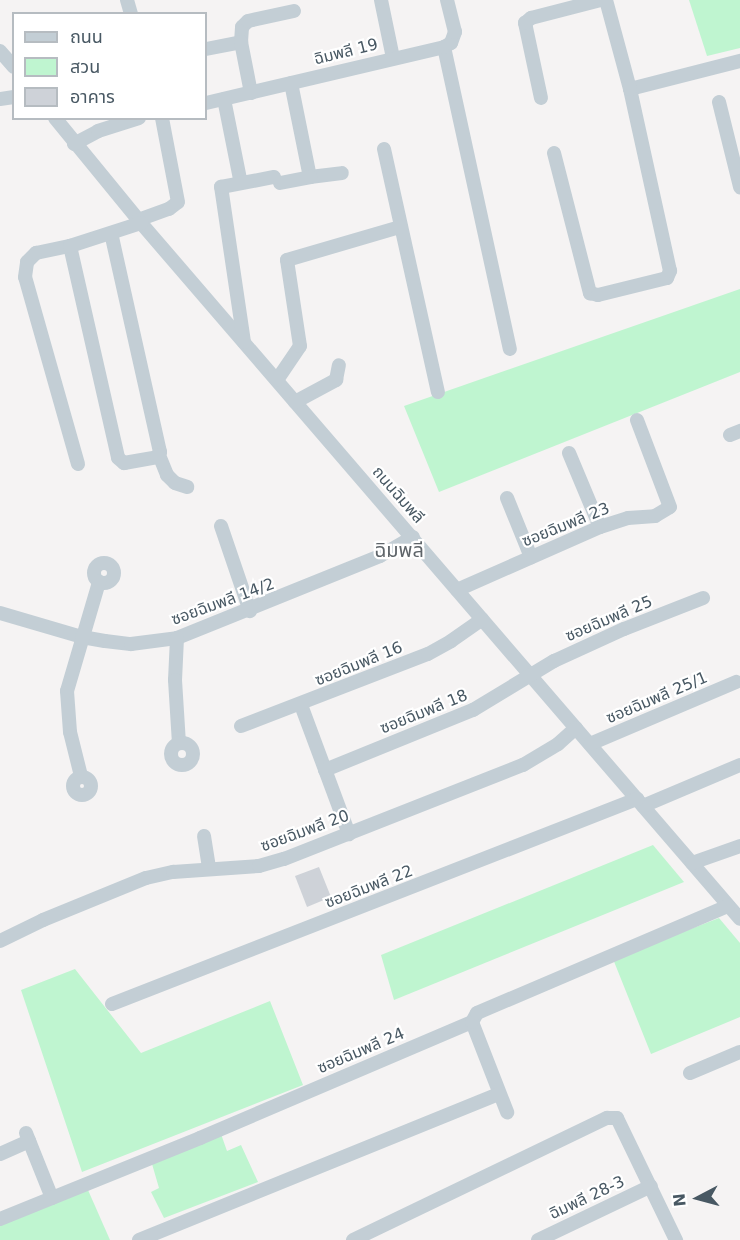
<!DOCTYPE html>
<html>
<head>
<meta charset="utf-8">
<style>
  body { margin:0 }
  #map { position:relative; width:740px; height:1240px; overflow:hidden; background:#f5f3f3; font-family:"DejaVu Sans","Noto Sans Thai",sans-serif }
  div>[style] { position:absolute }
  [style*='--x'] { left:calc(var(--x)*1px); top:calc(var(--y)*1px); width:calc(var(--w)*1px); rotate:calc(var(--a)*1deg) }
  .green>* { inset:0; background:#bff5d0 }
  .building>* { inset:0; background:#ced2d8 }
  .minor>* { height:14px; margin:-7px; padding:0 7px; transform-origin:7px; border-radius:7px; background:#c3ced5 }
  .minor>.ring { margin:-7px; padding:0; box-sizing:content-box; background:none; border:14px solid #c3ced5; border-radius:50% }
  span { translate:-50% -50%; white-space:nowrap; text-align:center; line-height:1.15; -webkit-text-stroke:4.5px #fff; paint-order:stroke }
  .street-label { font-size:16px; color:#485863 }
  .quarter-label { font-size:20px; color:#5e6469 }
  .legend { position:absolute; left:12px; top:12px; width:195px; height:108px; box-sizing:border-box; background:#fff; border:2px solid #b6bcc1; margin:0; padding:8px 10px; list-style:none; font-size:18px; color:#485863 }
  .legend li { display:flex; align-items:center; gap:12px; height:30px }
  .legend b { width:30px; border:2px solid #b6bcc1 }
  .north { position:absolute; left:668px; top:1168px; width:60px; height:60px; -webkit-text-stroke:4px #fff; paint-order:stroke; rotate:264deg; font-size:16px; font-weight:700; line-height:24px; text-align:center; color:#485863 }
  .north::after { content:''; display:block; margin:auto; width:21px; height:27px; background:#485863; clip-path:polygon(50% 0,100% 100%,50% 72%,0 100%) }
</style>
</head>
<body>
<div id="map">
  <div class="green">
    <i style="clip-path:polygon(689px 0,740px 0,740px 48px,707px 56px)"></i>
    <i style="clip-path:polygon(740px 289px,740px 372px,439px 492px,404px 406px)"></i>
    <i style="clip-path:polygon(653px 845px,684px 882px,394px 1000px,381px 955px)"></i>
    <i style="clip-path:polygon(719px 918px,740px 943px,740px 1017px,651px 1054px,613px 959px)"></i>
    <i style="clip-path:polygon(75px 969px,141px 1053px,270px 1001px,303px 1085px,82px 1172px,21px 990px)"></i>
    <i style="clip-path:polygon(221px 1134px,227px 1151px,241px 1145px,258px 1182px,164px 1218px,151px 1192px,159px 1188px,152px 1164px)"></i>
    <i style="clip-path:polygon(88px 1190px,110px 1240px,0 1240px,0 1224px)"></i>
  </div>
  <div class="building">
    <i style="clip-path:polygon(319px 867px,331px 897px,307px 907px,295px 876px)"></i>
  </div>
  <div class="minor">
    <i style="--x:127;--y:0;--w:15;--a:74"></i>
    <i style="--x:381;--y:0;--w:59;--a:78.3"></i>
    <i style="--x:241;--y:42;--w:15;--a:-86"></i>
    <i style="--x:242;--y:27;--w:8;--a:-45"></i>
    <i style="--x:248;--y:21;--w:47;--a:-12.3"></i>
    <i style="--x:444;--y:47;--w:309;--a:77.7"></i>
    <i style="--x:206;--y:49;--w:36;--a:-11"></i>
    <i style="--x:241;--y:42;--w:52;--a:78.9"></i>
    <i style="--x:0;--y:51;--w:21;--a:49"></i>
    <i style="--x:291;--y:83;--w:96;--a:78.6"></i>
    <i style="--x:310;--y:177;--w:32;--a:-7"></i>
    <i style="--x:630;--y:89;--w:114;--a:-14.3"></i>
    <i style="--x:541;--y:98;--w:77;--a:-102"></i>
    <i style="--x:525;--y:23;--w:8;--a:-40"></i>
    <i style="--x:531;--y:18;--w:72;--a:-14.4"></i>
    <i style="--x:0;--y:99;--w:14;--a:-8"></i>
    <i style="--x:224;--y:99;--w:82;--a:78.7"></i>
    <i style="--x:719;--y:102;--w:88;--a:76.1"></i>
    <i style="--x:206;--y:103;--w:244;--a:-13.2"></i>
    <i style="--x:444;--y:47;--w:8;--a:-30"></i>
    <i style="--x:451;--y:43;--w:12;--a:-70"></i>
    <i style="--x:455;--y:32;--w:33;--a:-104"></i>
    <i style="--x:55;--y:118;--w:136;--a:50.7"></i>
    <i style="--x:141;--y:223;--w:918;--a:49.28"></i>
    <i style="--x:74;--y:144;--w:27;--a:-28"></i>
    <i style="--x:98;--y:131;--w:43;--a:-17.6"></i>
    <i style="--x:384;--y:149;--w:249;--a:77.5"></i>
    <i style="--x:554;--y:153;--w:145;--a:75.6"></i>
    <i style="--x:590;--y:293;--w:8;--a:14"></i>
    <i style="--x:598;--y:295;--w:71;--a:-13.8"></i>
    <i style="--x:667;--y:278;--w:8;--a:-67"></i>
    <i style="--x:670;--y:271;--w:186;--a:-102.4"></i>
    <i style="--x:630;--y:89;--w:92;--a:-105.1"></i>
    <i style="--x:280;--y:183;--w:31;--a:-11"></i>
    <i style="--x:138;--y:220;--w:33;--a:-20"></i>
    <i style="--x:169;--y:209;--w:11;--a:-38"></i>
    <i style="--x:178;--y:202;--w:86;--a:-100.8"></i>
    <i style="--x:70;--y:246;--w:217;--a:77.2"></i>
    <i style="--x:118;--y:458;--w:8;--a:40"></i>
    <i style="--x:124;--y:463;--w:34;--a:-10"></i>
    <i style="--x:157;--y:457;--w:6;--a:-59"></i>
    <i style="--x:160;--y:452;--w:224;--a:-102.6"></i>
    <i style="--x:244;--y:342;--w:157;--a:-98.4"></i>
    <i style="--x:221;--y:187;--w:54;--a:-10.7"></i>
    <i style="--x:277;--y:380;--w:41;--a:-55.9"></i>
    <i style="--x:300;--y:346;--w:87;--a:-98.6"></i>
    <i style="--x:287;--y:260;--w:118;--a:-16.3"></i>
    <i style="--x:295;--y:402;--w:47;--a:-28.2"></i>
    <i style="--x:336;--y:380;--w:15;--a:-79"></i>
    <i style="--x:730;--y:435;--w:11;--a:-22"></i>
    <i style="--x:569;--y:453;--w:80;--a:67.3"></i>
    <i style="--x:159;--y:455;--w:22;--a:68"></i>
    <i style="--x:167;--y:475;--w:11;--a:45"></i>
    <i style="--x:175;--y:483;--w:13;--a:18"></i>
    <i style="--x:78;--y:464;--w:194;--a:-105.8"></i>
    <i style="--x:25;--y:277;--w:15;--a:-82"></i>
    <i style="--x:27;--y:262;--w:13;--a:-45"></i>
    <i style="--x:36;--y:253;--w:35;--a:-12"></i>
    <i style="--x:70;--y:246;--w:75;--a:-17.9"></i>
    <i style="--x:507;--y:498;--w:64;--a:67.9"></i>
    <i style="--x:221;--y:526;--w:90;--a:71.2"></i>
    <i class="ring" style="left:94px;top:563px;width:6px;height:6px"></i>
    <i style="--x:457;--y:590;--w:156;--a:-23.8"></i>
    <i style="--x:600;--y:527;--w:29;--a:-18"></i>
    <i style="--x:628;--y:518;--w:27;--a:-4"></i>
    <i style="--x:655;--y:516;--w:17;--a:-31"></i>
    <i style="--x:670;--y:507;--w:93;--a:-110.8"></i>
    <i style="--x:0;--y:613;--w:85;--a:16.3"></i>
    <i style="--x:82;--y:637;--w:23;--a:10"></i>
    <i style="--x:105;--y:641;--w:26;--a:7"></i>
    <i style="--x:131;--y:644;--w:46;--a:-7.4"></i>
    <i style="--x:177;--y:638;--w:219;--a:-22"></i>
    <i style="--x:380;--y:556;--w:38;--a:-30"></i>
    <i style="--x:177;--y:638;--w:42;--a:92.7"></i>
    <i style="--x:175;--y:680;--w:63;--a:86.4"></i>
    <i style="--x:301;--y:705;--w:138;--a:69.6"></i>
    <i style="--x:241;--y:726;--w:200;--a:-21.1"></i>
    <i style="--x:428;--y:654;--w:26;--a:-29"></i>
    <i style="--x:451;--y:641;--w:38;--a:-35"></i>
    <i class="ring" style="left:171px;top:743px;width:8px;height:8px"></i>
    <i style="--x:590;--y:744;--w:159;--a:-23"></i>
    <i style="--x:325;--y:770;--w:160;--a:-22.1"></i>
    <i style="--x:473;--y:710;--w:95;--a:-31.2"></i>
    <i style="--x:554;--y:661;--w:77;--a:-24.6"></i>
    <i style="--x:624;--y:629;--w:85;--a:-21.4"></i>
    <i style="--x:81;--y:776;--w:45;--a:-104"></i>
    <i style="--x:70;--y:732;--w:41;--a:-94.2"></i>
    <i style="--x:67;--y:691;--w:114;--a:-73.6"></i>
    <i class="ring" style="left:73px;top:777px;width:4px;height:4px"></i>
    <i style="--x:643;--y:806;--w:105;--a:-22.9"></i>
    <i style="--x:204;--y:836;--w:33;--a:81"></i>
    <i style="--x:692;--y:863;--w:51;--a:-19.5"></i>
    <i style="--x:0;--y:941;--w:48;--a:-26"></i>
    <i style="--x:43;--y:920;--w:111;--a:-22.2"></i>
    <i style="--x:146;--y:878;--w:28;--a:-13"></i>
    <i style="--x:173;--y:872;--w:86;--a:-4"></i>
    <i style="--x:259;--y:866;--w:26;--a:-16"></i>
    <i style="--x:284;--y:859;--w:257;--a:-21.5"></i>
    <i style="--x:523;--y:765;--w:41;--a:-31"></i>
    <i style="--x:558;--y:744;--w:24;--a:-42"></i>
    <i style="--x:112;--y:1004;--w:564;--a:-21.33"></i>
    <i style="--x:472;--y:1022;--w:97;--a:68.7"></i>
    <i style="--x:690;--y:1073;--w:54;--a:-22.8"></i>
    <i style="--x:26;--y:1133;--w:70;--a:68.2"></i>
    <i style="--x:0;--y:1154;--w:32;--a:-24"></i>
    <i style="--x:0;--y:1219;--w:216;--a:-22"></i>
    <i style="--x:200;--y:1138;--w:296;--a:-23.1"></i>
    <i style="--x:472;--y:1022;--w:10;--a:-61"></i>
    <i style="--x:477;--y:1013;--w:273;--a:-23.1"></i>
    <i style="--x:139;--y:1240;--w:388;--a:-22.1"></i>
    <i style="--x:353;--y:1240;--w:282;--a:-25.7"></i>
    <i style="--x:607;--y:1118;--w:10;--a:0"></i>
    <i style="--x:617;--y:1118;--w:136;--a:64.2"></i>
    <i style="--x:538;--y:1240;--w:125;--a:-25.5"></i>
  </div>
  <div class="street-label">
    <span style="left:346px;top:52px;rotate:-14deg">ฉิมพลี 19</span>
    <span style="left:398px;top:495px;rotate:49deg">ถนนฉิมพลี</span>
    <span style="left:566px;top:525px;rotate:-22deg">ซอยฉิมพลี 23</span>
    <span style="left:223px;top:602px;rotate:-20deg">ซอยฉิมพลี 14/2</span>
    <span style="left:609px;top:619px;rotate:-23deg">ซอยฉิมพลี 25</span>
    <span style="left:359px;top:664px;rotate:-22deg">ซอยฉิมพลี 16</span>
    <span style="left:657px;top:698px;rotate:-23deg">ซอยฉิมพลี 25/1</span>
    <span style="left:424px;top:712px;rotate:-22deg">ซอยฉิมพลี 18</span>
    <span style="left:305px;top:831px;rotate:-20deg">ซอยฉิมพลี 20</span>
    <span style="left:369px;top:887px;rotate:-21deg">ซอยฉิมพลี 22</span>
    <span style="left:361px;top:1051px;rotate:-23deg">ซอยฉิมพลี 24</span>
    <span style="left:587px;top:1198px;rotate:-25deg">ฉิมพลี 28-3</span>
  </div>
  <div class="quarter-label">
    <span style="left:399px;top:550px">ฉิมพลี</span>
  </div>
  <ul class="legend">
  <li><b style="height:8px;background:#c3ced5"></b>ถนน</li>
  <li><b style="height:16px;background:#bff5d0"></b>สวน</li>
  <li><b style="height:16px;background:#ced2d8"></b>อาคาร</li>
  </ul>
  <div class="north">N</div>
</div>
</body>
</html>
